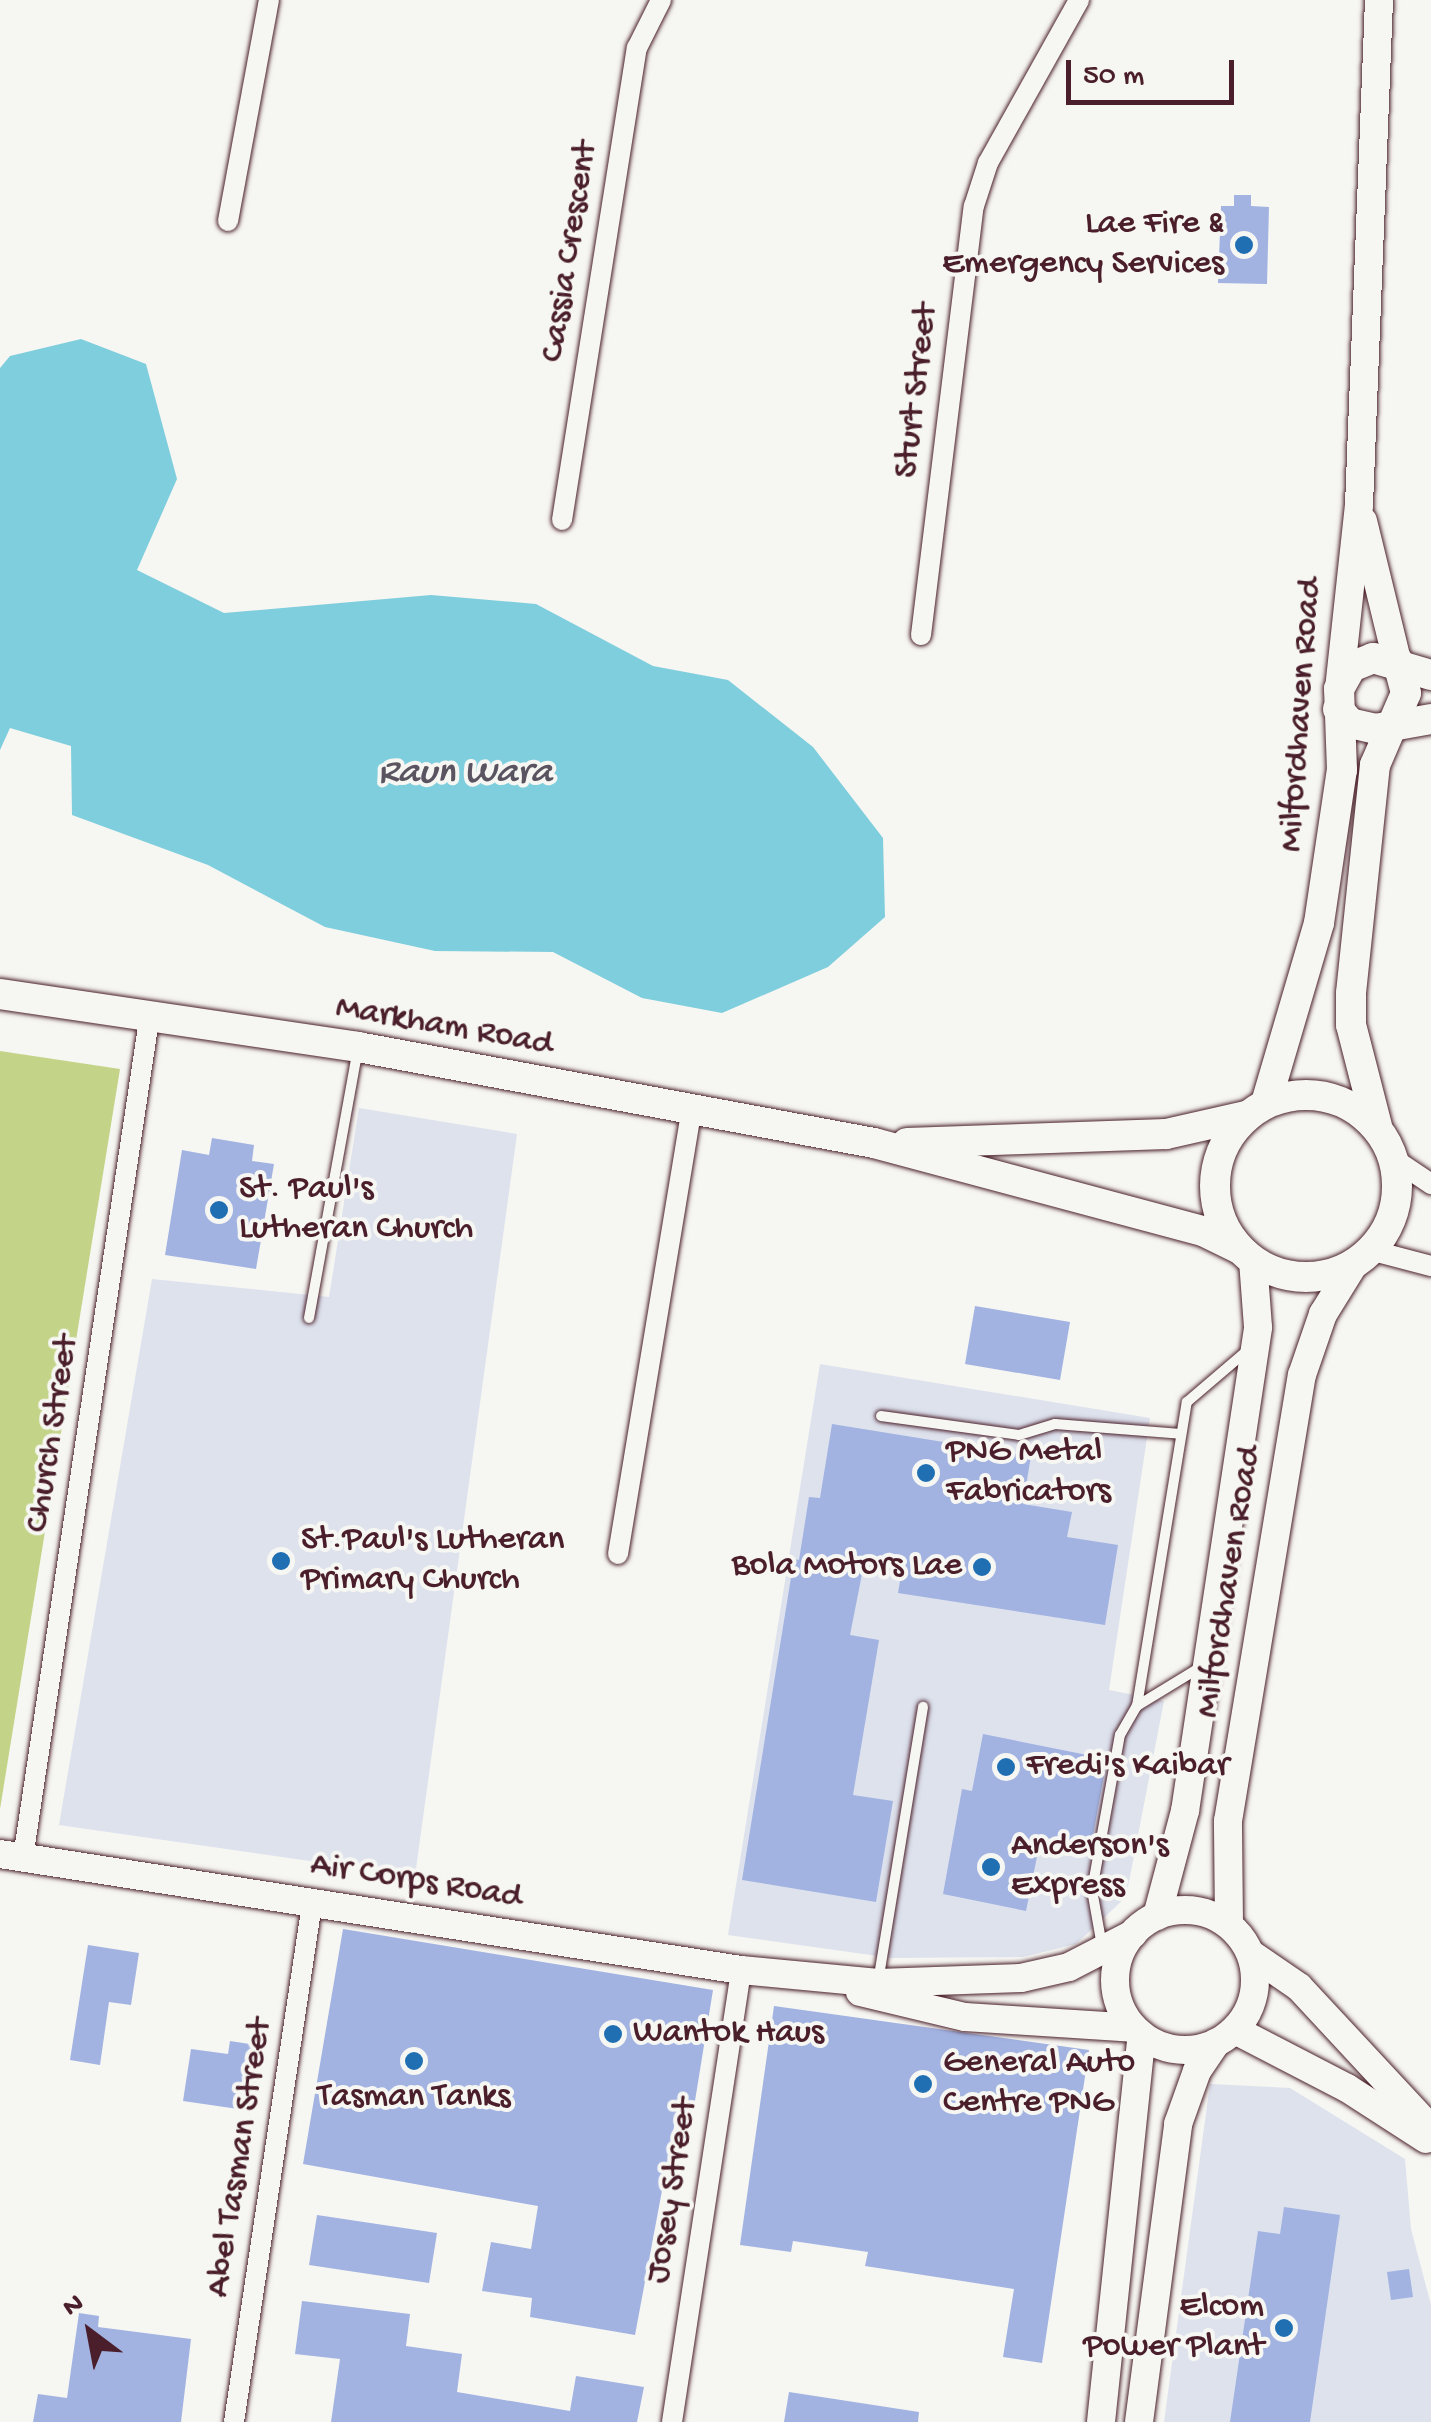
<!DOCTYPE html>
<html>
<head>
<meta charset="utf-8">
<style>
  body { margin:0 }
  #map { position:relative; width:1431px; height:2422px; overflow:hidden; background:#f6f6f2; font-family:"Gochi Hand",sans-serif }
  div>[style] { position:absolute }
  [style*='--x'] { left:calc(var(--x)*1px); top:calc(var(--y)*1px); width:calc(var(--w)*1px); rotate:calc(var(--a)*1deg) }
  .built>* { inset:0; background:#dde2ed }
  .green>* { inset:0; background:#c3d488 }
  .water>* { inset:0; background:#7fcedd }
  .building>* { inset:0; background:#a2b3e2 }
  .roads { filter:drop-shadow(0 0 2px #4a1f2b) drop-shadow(0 0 2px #4a1f2b) }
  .lane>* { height:10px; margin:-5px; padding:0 5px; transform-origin:5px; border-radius:5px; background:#f6f6f2 }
  .street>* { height:20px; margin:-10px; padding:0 10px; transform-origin:10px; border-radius:10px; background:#f6f6f2 }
  .secondary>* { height:28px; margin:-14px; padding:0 14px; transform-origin:14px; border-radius:14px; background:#f6f6f2 }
  .secondary>.ring { margin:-14px; padding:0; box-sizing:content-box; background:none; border:28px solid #f6f6f2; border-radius:50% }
  .primary>* { height:30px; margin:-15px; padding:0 15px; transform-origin:15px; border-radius:15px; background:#f6f6f2 }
  .primary>.ring { margin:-15px; padding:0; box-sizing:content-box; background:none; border:30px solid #f6f6f2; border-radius:50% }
  .dots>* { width:28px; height:28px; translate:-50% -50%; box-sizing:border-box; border:5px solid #f6f6f2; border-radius:50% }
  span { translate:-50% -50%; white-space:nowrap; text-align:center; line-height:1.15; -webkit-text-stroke:8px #f6f6f2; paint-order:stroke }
  .poi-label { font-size:35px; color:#4a1f2b }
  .right { translate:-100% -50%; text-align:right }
  .left { translate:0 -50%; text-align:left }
  .street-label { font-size:35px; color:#4a1f2b }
  .water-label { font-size:38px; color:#5a5460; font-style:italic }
  .north { position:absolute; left:40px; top:2282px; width:100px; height:100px; -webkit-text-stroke:8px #f6f6f2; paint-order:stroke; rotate:328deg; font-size:28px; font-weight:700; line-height:40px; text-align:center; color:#4a1f2b }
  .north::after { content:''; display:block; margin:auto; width:35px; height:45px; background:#4a1f2b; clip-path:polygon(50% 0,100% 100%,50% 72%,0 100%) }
  .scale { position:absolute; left:1066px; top:60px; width:168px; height:45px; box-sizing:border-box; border:5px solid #4a1f2b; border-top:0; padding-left:12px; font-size:30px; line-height:35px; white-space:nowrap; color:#4a1f2b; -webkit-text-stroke:8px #f6f6f2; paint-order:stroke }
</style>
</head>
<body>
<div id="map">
  <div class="built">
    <i style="clip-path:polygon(359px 1108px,517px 1134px,415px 1876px,59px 1825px,152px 1279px,329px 1297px)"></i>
    <i style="clip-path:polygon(820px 1364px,1150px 1418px,1109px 1690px,1164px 1701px,1126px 1897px,1076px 1944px,1023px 1957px,892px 1958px,728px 1935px)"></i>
    <i style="clip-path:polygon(1210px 2084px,1290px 2088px,1405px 2159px,1411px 2229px,1431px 2305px,1431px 2422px,1164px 2422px)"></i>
  </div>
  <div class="green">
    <i style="clip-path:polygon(0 1051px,120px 1069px,0 1809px)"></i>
  </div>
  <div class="water">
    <i style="clip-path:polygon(81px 339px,146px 364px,177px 479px,137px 570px,224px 613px,431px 595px,536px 604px,653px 666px,728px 680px,813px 747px,883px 838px,885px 917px,828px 967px,722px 1013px,642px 998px,553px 952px,435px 951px,325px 927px,208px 865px,72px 815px,71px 746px,10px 728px,0 750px,0 368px,10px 356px)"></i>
  </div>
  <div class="building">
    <i style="clip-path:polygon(1234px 195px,1251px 195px,1251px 206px,1269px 207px,1267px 284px,1218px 283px,1221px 206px,1234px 206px)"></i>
    <i style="clip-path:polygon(212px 1138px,254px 1145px,252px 1161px,274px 1164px,256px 1269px,165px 1255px,182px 1150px,209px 1155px)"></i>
    <i style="clip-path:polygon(975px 1306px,1070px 1322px,1060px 1380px,965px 1364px)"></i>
    <i style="clip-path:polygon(832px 1424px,1031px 1456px,1023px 1504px,1072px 1512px,1067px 1537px,1118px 1545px,1105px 1625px,898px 1593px,901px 1575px,863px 1569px,850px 1635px,879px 1640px,853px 1795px,893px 1801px,876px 1902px,742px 1880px,794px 1559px,799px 1560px,809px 1497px,820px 1498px)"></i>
    <i style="clip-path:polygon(983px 1734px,1107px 1759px,1091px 1846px,1041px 1837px,1026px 1911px,943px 1894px,962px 1789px,972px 1791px)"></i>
    <i style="clip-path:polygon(343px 1929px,713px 1990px,694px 2107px,678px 2105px,635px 2335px,530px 2317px,532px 2298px,482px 2291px,491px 2242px,531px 2249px,538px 2206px,303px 2164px)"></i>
    <i style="clip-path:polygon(88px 1945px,139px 1953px,131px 2005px,109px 2002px,100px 2065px,70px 2060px)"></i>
    <i style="clip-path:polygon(774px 2006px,1089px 2050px,1042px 2363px,1003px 2357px,1014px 2289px,865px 2266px,868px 2252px,793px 2241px,791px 2252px,740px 2245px)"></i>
    <i style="clip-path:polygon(230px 2041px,262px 2046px,252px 2111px,183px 2101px,191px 2049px,228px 2054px)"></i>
    <i style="clip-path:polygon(1284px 2207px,1340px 2215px,1310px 2422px,1230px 2422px,1258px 2231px,1280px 2234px)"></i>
    <i style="clip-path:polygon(317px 2215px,437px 2233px,429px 2283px,309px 2265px)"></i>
    <i style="clip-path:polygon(1409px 2269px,1413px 2297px,1391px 2300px,1387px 2272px)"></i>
    <i style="clip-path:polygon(302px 2301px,410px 2314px,406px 2346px,462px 2354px,457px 2392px,570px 2411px,576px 2376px,644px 2387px,637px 2422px,331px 2422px,340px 2359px,295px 2354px)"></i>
    <i style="clip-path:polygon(79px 2313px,99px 2316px,98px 2327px,191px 2339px,181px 2422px,33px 2422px,38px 2394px,67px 2398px)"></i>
    <i style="clip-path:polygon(789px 2392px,919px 2412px,918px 2422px,784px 2422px)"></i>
  </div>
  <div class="roads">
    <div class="lane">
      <i style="--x:309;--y:1318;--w:269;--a:-79.7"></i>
      <i style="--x:881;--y:1416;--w:139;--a:7.8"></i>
      <i style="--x:1019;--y:1435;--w:38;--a:-17"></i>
      <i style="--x:1055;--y:1424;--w:126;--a:4.5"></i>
      <i style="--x:1137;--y:1706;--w:308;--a:-80.7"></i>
      <i style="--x:1187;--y:1402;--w:82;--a:-40.5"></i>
      <i style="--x:1102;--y:1946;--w:57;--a:-100.1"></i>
      <i style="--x:1092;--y:1890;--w:158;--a:-79.8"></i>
      <i style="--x:1120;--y:1735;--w:34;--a:-60"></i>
      <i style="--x:1137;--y:1706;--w:75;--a:-31.4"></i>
      <i style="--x:878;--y:1982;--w:279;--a:-80.7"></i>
    </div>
    <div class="street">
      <i style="--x:228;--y:221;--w:225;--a:-79.5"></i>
      <i style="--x:562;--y:520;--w:478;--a:-81"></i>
      <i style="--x:637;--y:48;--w:54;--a:-63.4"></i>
      <i style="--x:921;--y:635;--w:432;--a:-83"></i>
      <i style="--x:974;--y:206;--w:45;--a:-72"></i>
      <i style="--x:988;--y:163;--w:187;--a:-60.8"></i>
      <i style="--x:1394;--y:1159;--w:45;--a:34"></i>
      <i style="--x:1370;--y:1250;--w:63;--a:14.7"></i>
      <i style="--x:618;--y:1554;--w:448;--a:-80.6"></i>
      <i style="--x:23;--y:1858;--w:847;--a:-81.45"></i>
      <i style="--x:234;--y:2422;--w:524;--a:-81.44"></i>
      <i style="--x:672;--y:2422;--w:457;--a:-81.3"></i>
    </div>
    <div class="secondary">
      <i style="--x:1363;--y:521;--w:143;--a:76.3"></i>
      <i style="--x:1339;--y:689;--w:185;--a:-83.8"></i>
      <i style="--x:1359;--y:505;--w:505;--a:-87.73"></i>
      <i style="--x:0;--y:1854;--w:750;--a:8.9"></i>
      <i style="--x:741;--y:1970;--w:138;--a:5.4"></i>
      <i style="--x:878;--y:1983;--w:143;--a:-2"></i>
      <i style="--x:1021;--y:1978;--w:49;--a:-12.9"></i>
      <i style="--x:1069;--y:1967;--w:72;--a:-27.3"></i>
      <i class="ring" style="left:1115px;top:1910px;width:112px;height:112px"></i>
      <i style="--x:1157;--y:1916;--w:109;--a:-75.1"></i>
      <i style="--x:1185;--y:1811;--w:489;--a:-81.4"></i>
      <i style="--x:1258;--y:1327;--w:66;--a:-94.3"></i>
      <i style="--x:1229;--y:1924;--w:103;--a:-90.6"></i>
      <i style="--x:1228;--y:1821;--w:452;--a:-80.6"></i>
      <i style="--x:1302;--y:1375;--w:65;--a:-71"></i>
      <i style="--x:1323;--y:1314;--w:59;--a:-58.2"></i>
      <i style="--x:1251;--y:1954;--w:58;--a:34.5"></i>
      <i style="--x:1299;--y:1987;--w:194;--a:47.1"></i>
      <i style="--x:860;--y:1992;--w:108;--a:13.4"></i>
      <i style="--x:965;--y:2017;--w:168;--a:3.7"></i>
      <i style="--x:1235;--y:2030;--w:126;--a:27.4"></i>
      <i style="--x:1347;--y:2088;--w:94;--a:32.8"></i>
      <i style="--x:1101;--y:2422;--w:389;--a:-84"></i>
      <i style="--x:1139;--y:2422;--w:301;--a:-82.5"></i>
      <i style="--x:1178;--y:2124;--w:56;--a:-70.3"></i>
      <i style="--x:1197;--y:2071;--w:34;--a:-56"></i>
    </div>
    <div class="primary">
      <i style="--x:1338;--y:709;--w:18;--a:49"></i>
      <i style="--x:1350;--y:723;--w:26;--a:13"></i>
      <i style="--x:1375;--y:729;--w:57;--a:-10.1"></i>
      <i style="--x:0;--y:994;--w:362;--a:8.4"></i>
      <i style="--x:358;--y:1047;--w:525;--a:10.54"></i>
      <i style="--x:874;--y:1143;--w:343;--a:15"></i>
      <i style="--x:1205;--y:1232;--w:37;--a:26"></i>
      <i class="ring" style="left:1215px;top:1095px;width:152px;height:152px"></i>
      <i style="--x:1266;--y:1103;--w:188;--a:-73.6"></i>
      <i style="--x:1319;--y:923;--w:155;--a:-81.5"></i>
      <i style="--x:1342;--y:770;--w:81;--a:-92.1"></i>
      <i style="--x:1339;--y:689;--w:25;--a:-61"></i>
      <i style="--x:1351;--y:667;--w:24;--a:-22"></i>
      <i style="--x:1373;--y:658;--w:60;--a:16.3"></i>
      <i style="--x:1377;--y:1126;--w:104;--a:-104.4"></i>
      <i style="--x:1351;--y:1025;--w:32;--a:-90"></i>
      <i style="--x:1351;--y:993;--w:229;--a:-84"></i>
      <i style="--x:1375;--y:765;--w:78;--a:-66.7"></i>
      <i style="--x:1406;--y:693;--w:34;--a:-105"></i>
      <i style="--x:907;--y:1143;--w:259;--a:-2"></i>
      <i style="--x:1166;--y:1134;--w:82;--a:-12.7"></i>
    </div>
  </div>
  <div class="dots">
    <i style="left:1244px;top:245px;background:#1f6fb2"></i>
    <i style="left:219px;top:1210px;background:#1f6fb2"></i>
    <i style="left:926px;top:1473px;background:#1f6fb2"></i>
    <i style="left:281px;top:1561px;background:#1f6fb2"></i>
    <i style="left:982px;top:1567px;background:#1f6fb2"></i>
    <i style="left:1006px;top:1767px;background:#1f6fb2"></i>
    <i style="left:991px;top:1867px;background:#1f6fb2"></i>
    <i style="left:613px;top:2034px;background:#1f6fb2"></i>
    <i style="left:414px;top:2061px;background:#1f6fb2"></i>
    <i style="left:923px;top:2084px;background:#1f6fb2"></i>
    <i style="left:1284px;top:2328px;background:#1f6fb2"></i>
  </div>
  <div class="poi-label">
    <span class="right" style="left:1224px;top:245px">Lae Fire &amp;<br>Emergency Services</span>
    <span class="left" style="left:239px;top:1210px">St. Paul's<br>Lutheran Church</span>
    <span class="left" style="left:946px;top:1473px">PNG Metal<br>Fabricators</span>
    <span class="left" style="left:301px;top:1561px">St.Paul's Lutheran<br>Primary Church</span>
    <span class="right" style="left:962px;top:1567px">Bola Motors Lae</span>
    <span class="left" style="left:1026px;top:1767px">Fredi's Kaibar</span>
    <span class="left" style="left:1011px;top:1867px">Anderson's<br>Express</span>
    <span class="left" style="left:633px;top:2034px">Wantok Haus</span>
    <span class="left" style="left:943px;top:2084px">General Auto<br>Centre PNG</span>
    <span style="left:414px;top:2098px">Tasman Tanks</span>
    <span class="right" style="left:1264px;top:2328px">Elcom<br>Power Plant</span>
  </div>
  <div class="street-label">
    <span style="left:571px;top:252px;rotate:-81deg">Cassia Crescent</span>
    <span style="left:918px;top:391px;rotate:-83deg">Sturt Street</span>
    <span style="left:1302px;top:715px;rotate:-86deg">Milfordhaven Road</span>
    <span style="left:444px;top:1027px;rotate:10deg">Markham Road</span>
    <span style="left:54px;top:1434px;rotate:-81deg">Church Street</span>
    <span style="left:1230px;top:1582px;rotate:-81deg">Milfordhaven Road</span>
    <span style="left:416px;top:1882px;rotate:9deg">Air Corps Road</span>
    <span style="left:241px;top:2158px;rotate:-81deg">Abel Tasman Street</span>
    <span style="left:674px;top:2191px;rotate:-81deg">Josey Street</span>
  </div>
  <div class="water-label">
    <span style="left:465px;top:775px">Raun Wara</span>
  </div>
  <div class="north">N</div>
  <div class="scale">50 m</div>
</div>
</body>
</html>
